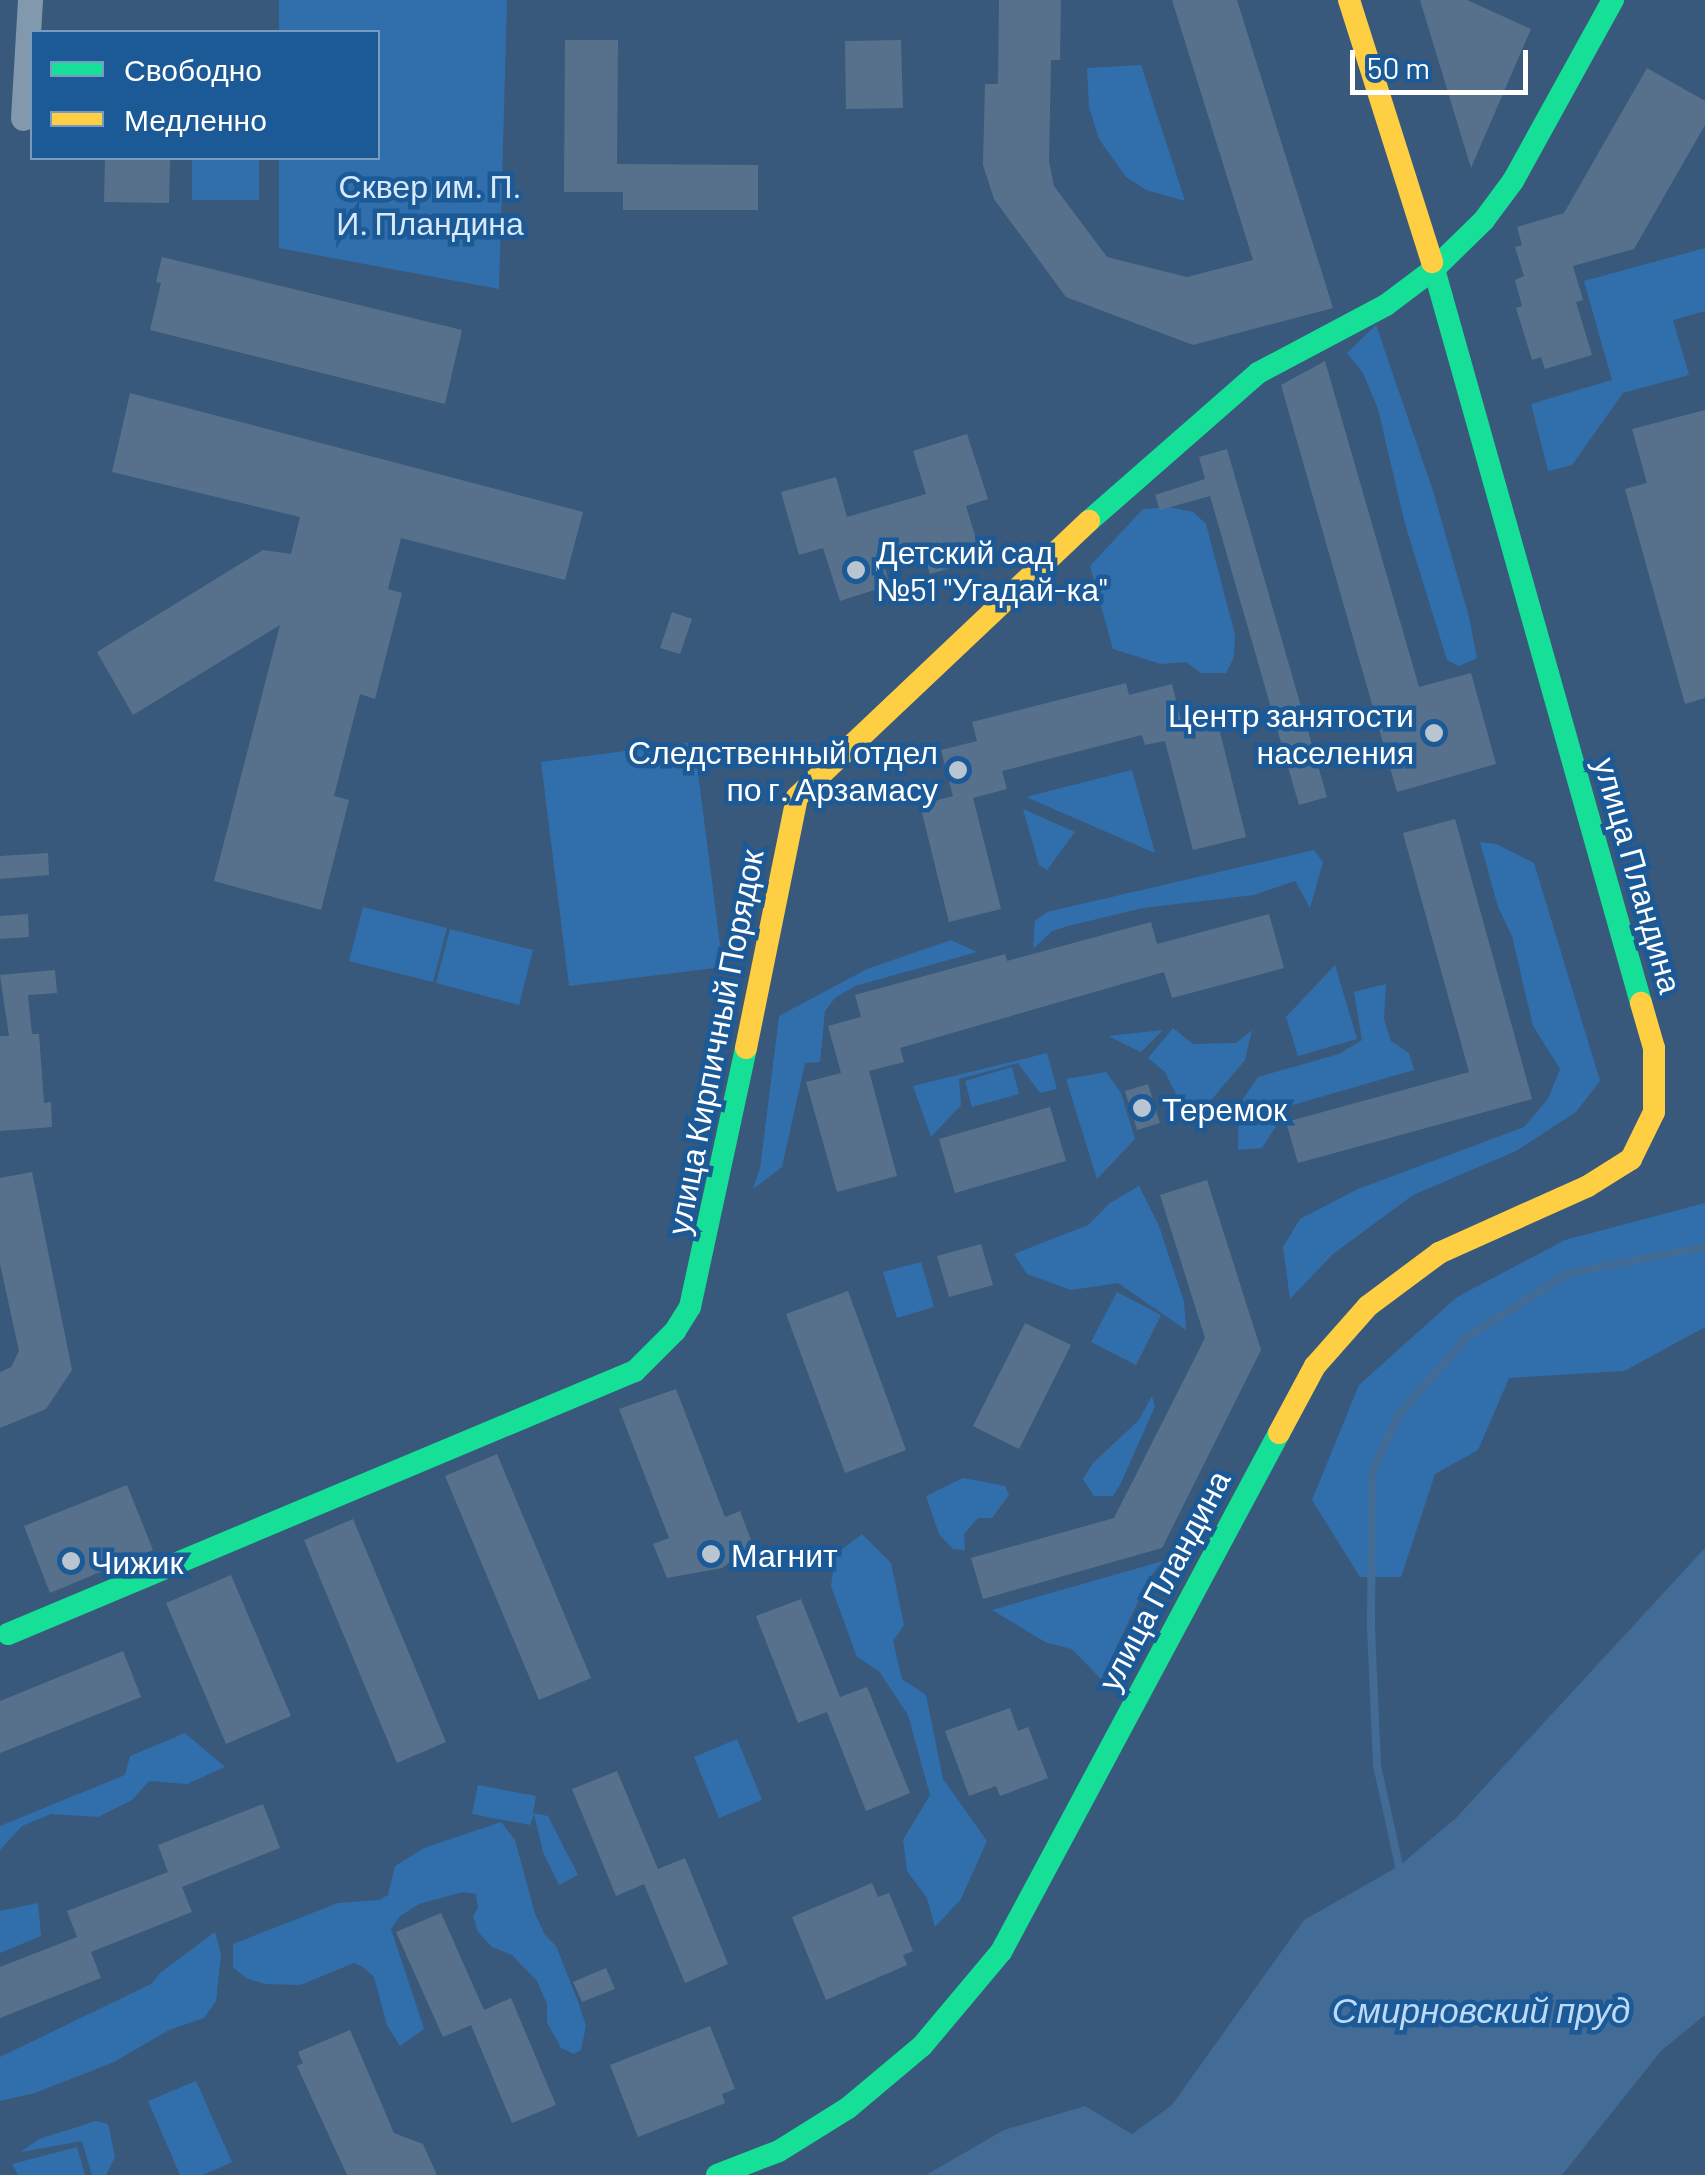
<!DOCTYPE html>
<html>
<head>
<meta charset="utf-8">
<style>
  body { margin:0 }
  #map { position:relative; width:1705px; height:2175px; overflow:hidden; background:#38597b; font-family:Barlow,sans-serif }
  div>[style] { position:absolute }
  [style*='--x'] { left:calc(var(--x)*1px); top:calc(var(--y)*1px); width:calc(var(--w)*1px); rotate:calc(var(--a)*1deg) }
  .green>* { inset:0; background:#316fac }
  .water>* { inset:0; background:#426b96 }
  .stream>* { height:8px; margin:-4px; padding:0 4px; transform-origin:4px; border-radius:4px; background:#426b96 }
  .building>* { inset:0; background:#57718c }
  .street>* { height:25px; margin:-12.5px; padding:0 12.5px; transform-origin:12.5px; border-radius:12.5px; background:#8298ad }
  .fast>* { height:22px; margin:-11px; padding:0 11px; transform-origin:11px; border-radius:11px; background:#16e098 }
  .slow>* { height:22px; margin:-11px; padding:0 11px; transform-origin:11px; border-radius:11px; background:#ffcf43 }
  .dots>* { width:28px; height:28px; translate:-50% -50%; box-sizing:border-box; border:5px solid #1c5997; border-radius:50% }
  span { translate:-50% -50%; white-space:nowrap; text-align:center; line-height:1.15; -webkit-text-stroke:9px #1c5997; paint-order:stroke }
  .park-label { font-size:32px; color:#d7e9fb }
  .poi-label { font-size:32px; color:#fff }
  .left { translate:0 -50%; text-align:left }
  .right { translate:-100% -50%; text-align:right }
  .street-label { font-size:32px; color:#fff }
  .water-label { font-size:35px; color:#bddaf6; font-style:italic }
  .legend { position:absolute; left:30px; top:30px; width:350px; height:130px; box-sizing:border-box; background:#1c5997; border:2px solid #779bc1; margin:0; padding:12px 18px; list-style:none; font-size:30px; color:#fff }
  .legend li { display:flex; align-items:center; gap:20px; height:50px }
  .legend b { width:50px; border:2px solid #779bc1 }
  .scale { position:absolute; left:1350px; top:50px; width:178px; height:45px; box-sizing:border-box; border:5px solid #fff; border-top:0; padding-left:12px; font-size:30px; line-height:35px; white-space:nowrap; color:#fff; -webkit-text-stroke:8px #1c5997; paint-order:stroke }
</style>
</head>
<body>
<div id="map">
  <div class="green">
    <i style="clip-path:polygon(279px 0,507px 0,499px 289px,279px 248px,279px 158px,378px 158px,378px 32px,279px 32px)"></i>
    <i style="clip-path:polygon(1141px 65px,1185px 201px,1146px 190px,1126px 177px,1099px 139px,1089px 107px,1087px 68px)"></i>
    <i style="clip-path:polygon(192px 158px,259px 158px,259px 200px,192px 200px)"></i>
    <i style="clip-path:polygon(1705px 248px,1705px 311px,1673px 320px,1689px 375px,1623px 393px,1572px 465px,1548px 471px,1531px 404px,1612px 380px,1584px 281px)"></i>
    <i style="clip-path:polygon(1376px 325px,1433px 491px,1469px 617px,1477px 658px,1459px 666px,1447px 660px,1405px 524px,1378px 409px,1363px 373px,1347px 353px)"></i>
    <i style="clip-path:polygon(1169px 507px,1193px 512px,1206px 524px,1235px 635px,1234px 657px,1226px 673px,1201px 673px,1186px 662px,1161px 664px,1113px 649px,1090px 566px,1143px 509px)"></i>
    <i style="clip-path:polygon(694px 742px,723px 967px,569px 986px,541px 762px)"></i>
    <i style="clip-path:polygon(1132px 770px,1155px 853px,1026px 797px)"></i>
    <i style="clip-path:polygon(1023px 809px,1075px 832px,1047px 870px,1039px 865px)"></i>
    <i style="clip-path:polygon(1480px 842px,1496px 844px,1534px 863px,1600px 1081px,1576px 1112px,1516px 1151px,1413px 1195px,1333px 1254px,1290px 1299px,1283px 1247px,1300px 1219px,1358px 1189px,1524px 1127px,1548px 1099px,1560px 1069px,1533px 1026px,1512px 936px,1498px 907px)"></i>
    <i style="clip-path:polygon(1314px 850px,1323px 862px,1310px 908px,1295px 881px,1254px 895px,1143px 908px,1068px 926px,1052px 931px,1033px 949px,1035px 921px,1047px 912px)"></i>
    <i style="clip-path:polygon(363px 907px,447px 928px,433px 982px,349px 961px)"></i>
    <i style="clip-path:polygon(450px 929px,533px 950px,519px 1005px,436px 983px)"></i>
    <i style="clip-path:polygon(951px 940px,977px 952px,855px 986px,835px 998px,825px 1011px,820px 1062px,805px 1063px,782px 1167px,753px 1189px,760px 1168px,779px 1016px,867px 969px)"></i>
    <i style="clip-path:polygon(1335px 965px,1357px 1039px,1298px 1056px,1286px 1017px)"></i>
    <i style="clip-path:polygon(1386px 984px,1384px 1019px,1391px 1041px,1409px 1053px,1414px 1070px,1289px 1106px,1262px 1148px,1238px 1150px,1239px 1105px,1258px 1077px,1339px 1054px,1362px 1040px,1354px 992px)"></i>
    <i style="clip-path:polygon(1173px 1028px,1193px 1044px,1236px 1043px,1252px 1030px,1245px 1060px,1191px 1124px,1165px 1072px,1148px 1058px)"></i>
    <i style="clip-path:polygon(1163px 1030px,1141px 1052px,1108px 1036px)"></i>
    <i style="clip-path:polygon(1047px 1053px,1057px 1089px,1040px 1093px,1018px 1063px,959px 1079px,961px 1105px,931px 1137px,913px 1086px)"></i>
    <i style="clip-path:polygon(1012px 1067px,1019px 1094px,972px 1107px,965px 1081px)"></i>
    <i style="clip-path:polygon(1106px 1072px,1121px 1093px,1135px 1139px,1097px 1179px,1066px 1079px)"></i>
    <i style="clip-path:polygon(1139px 1186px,1159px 1226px,1184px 1302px,1186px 1330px,1118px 1283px,1071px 1290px,1027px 1274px,1014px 1254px,1088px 1225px,1110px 1203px)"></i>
    <i style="clip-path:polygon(1705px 1203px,1705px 1327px,1624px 1371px,1509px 1378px,1478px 1450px,1435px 1474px,1401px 1577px,1360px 1577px,1312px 1500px,1359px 1385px,1457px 1297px,1565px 1240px)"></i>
    <i style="clip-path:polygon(921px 1262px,934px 1307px,897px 1318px,883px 1272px)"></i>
    <i style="clip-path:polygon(1117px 1292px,1161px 1315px,1136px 1365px,1091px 1342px)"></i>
    <i style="clip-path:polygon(1152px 1396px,1155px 1406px,1121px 1483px,1113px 1496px,1094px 1496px,1083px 1479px,1093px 1463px,1139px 1420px)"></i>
    <i style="clip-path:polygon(963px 1478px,1005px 1486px,1009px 1495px,992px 1518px,978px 1518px,964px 1534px,965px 1550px,953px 1549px,939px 1534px,926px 1496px)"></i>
    <i style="clip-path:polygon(862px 1534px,891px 1563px,904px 1625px,893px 1641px,902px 1679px,926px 1695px,943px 1779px,987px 1841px,961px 1899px,935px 1927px,927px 1898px,907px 1871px,903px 1840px,930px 1795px,908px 1715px,879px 1671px,857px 1657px,831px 1586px,836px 1554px)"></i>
    <i style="clip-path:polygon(1163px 1561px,1150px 1577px,1101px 1679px,1072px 1649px,1047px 1643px,992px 1610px)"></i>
    <i style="clip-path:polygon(185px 1733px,225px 1767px,187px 1784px,149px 1781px,132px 1800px,98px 1817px,51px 1814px,22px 1826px,0 1850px,0 1826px,125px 1775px,130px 1756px)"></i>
    <i style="clip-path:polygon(737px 1739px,762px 1800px,719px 1818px,694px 1757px)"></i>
    <i style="clip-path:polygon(478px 1785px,536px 1796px,533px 1813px,548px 1816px,578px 1875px,559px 1885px,543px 1852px,534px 1814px,530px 1825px,472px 1814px)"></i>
    <i style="clip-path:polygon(501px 1822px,515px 1840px,535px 1914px,545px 1935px,556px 1946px,579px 2004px,586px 2026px,581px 2050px,574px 2054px,561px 2048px,547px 2022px,547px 2004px,537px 1981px,512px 1955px,492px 1947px,478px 1932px,473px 1916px,478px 1908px,476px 1894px,463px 1892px,419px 1904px,400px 1916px,391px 1929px,424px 2029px,400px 2046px,387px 2025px,374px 1977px,363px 1967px,354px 1963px,300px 1985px,265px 1984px,246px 1978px,233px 1967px,233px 1944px,338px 1903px,379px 1900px,388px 1895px,395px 1866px,424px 1848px)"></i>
    <i style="clip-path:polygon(38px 1903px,41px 1936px,0 1953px,0 1911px)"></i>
    <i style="clip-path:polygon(215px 1932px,221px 1954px,216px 2001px,204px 2018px,169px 2030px,114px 2062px,35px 2093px,0 2101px,0 2057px,151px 1984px,160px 1973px)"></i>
    <i style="clip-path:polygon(196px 2081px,232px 2162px,203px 2175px,180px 2175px,148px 2101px)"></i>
    <i style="clip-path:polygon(96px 2121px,108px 2124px,115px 2157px,106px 2175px,92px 2175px,82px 2141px,21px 2152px,39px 2139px)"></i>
    <i style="clip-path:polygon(77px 2147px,85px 2175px,18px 2175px,12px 2164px)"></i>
  </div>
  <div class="water">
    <i style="clip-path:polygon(1705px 1548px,1705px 2015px,1661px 2051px,1562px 2175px,926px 2175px,1004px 2130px,1085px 2106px,1132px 2134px,1172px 2105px,1304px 1920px,1399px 1866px,1456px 1818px)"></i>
  </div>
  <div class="stream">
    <i style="--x:1399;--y:1866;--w:103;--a:-102.3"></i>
    <i style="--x:1377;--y:1765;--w:137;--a:-92.5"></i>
    <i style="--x:1371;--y:1628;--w:156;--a:-89.6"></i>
    <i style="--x:1372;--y:1472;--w:62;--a:-65.1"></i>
    <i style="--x:1398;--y:1416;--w:105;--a:-48.9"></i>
    <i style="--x:1467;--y:1337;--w:120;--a:-32.1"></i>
    <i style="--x:1569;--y:1273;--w:138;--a:-10.8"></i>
  </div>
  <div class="building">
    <i style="clip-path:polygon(999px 0,1061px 0,1060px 60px,1051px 60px,1049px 161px,1054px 186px,1107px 257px,1187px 277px,1253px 260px,1172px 0,1237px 0,1333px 308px,1193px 345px,1066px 297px,994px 199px,983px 165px,985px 84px,998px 84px)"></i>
    <i style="clip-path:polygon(1420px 0,1467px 0,1531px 29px,1471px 168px)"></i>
    <i style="clip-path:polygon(565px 40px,618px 40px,617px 164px,758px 165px,758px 210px,623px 210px,623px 192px,564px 192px)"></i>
    <i style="clip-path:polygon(901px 40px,903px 108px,846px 109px,845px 41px)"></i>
    <i style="clip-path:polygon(1647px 68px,1705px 101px,1705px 125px,1634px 249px,1573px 266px,1583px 300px,1576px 302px,1592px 355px,1545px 369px,1541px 357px,1532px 360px,1516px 308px,1522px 306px,1515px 280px,1524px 276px,1515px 247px,1522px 245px,1517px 227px,1564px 213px)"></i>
    <i style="clip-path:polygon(105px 158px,170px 158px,169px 203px,104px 202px)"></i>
    <i style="clip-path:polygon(162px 257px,462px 330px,445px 404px,150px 330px,161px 283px,156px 282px)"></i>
    <i style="clip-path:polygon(1325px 361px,1419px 687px,1471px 673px,1496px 764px,1397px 792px,1281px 385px)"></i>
    <i style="clip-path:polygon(130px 393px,583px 512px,565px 580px,401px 538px,388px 589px,402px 593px,375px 699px,360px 694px,334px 796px,349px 800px,321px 910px,214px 881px,280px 625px,133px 715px,97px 652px,263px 550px,291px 554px,300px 517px,112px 472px)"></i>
    <i style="clip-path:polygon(1705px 410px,1705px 698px,1685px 704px,1625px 489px,1647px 483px,1632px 429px)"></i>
    <i style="clip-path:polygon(967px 434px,988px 499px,966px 506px,982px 559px,930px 574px,923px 551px,883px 563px,890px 585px,840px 601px,823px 548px,799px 555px,781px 492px,836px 477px,847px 517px,926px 494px,913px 451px)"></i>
    <i style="clip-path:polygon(1227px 449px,1327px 797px,1299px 805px,1210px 496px,1160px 510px,1155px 495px,1205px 479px,1199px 457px)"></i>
    <i style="clip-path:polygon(672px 612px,692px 619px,680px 654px,660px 648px)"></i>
    <i style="clip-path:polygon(1126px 683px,1129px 695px,1172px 684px,1182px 725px,1216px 716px,1246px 837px,1193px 850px,1165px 741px,1145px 745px,1142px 735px,1002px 771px,1007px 789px,973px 798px,1001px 909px,949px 922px,920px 805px,953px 796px,941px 750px,977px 741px,972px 722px)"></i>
    <i style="clip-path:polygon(1455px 819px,1532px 1099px,1298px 1163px,1286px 1122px,1469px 1072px,1403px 833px)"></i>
    <i style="clip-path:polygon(48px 853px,49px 875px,0 879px,0 856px)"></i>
    <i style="clip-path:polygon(28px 914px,29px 937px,0 939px,0 916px)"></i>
    <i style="clip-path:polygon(1269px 914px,1284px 968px,1172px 998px,1164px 972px,900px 1048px,904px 1062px,869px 1071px,897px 1176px,837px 1192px,806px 1082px,841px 1073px,828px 1026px,861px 1017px,855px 995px,1005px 954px,1007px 961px,1151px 922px,1157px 944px)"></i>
    <i style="clip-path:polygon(55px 970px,57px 993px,28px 995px,32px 1034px,39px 1034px,44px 1103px,51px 1102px,52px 1127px,0 1131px,0 1036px,9px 1036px,0 975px)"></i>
    <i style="clip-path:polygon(1148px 1084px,1160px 1123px,1137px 1130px,1125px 1091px)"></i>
    <i style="clip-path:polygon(1050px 1107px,1066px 1161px,955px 1193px,939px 1139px)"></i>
    <i style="clip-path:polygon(32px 1172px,72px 1370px,46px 1409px,0 1428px,0 1372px,11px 1367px,19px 1351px,0 1264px,0 1178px)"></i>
    <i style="clip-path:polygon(1207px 1180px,1261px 1350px,1162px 1548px,983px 1599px,971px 1558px,1114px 1518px,1205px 1338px,1160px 1195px)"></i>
    <i style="clip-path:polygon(981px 1244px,993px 1285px,949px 1297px,937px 1256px)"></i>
    <i style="clip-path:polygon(848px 1291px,906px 1450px,845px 1473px,786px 1314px)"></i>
    <i style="clip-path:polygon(1025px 1323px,1071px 1345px,1019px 1449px,973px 1426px)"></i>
    <i style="clip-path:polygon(676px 1389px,725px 1517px,740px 1511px,753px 1545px,722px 1568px,667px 1578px,653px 1544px,669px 1538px,619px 1409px)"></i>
    <i style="clip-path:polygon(497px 1454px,591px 1678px,539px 1700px,445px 1476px)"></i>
    <i style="clip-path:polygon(127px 1485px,153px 1550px,50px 1593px,24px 1526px)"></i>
    <i style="clip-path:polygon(353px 1519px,446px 1742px,397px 1763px,304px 1540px)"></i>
    <i style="clip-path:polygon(231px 1575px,291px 1716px,226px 1744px,166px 1603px)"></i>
    <i style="clip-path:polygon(801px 1599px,840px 1697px,867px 1687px,910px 1793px,866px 1811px,827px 1712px,798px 1723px,756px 1616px)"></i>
    <i style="clip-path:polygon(123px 1651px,141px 1697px,0 1753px,0 1701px)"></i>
    <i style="clip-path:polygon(1010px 1708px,1018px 1731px,1028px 1727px,1048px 1778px,1000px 1796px,996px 1786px,969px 1796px,945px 1731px)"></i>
    <i style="clip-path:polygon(617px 1771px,658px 1869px,685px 1858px,728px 1964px,685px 1983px,644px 1884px,616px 1896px,572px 1789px)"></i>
    <i style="clip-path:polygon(263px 1804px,280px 1848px,182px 1887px,192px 1912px,91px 1952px,101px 1978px,0 2018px,0 1967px,77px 1937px,67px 1911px,168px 1872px,158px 1845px)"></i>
    <i style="clip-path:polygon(872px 1883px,878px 1897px,889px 1893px,913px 1951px,903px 1955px,907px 1965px,826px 2000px,792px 1917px)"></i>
    <i style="clip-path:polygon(441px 1913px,484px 2010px,511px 1998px,556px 2105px,512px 2123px,471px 2025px,443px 2037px,396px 1932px)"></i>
    <i style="clip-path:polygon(606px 1968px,615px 1989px,582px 2002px,573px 1982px)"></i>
    <i style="clip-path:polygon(710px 2026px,735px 2089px,722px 2094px,725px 2103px,638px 2137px,610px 2065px)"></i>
    <i style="clip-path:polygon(350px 2030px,394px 2133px,423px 2144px,437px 2175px,347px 2175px,297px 2066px,303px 2063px,298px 2052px)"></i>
  </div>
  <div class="street">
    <i style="--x:23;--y:118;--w:118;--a:-86.6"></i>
  </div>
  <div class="fast">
    <i style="--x:1432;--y:262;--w:770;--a:74.25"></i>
    <i style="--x:1089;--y:521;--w:225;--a:-41.2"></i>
    <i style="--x:1258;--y:373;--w:145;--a:-28"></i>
    <i style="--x:1386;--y:305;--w:60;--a:-36.9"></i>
    <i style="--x:1434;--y:269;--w:70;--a:-44.4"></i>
    <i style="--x:1484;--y:220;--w:49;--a:-53.4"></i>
    <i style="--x:1513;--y:181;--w:207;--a:-61.1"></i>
    <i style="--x:8;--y:1634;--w:680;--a:-22.76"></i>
    <i style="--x:635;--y:1371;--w:57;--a:-45"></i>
    <i style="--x:675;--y:1331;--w:28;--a:-58"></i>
    <i style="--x:690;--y:1307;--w:265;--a:-77.8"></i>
    <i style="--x:717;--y:2175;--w:66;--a:-21.2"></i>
    <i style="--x:779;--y:2151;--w:81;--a:-31.9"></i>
    <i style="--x:848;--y:2108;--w:97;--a:-40"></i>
    <i style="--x:922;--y:2046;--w:123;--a:-50"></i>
    <i style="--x:1001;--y:1952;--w:589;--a:-61.82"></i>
  </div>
  <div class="slow">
    <i style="--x:1349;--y:0;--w:275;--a:72.4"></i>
    <i style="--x:746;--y:1048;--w:256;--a:-78.5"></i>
    <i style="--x:797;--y:797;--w:402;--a:-43.4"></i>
    <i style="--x:1279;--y:1433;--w:76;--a:-61.8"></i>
    <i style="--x:1315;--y:1366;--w:80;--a:-48.5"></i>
    <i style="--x:1368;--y:1306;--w:89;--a:-36.7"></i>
    <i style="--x:1439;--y:1253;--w:163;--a:-24.2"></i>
    <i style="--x:1588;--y:1186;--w:51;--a:-32.1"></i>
    <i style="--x:1631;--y:1159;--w:52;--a:-63.9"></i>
    <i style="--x:1654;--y:1112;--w:64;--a:-90"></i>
    <i style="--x:1654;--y:1048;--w:47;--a:-106.1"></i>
  </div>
  <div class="dots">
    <i style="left:856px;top:570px;background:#b9c5d1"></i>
    <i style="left:1434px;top:733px;background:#b9c5d1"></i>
    <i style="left:958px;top:770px;background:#b9c5d1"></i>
    <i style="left:1142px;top:1108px;background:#b9c5d1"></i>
    <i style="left:711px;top:1554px;background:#b9c5d1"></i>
    <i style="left:71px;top:1561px;background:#b9c5d1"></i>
  </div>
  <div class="park-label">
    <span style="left:430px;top:204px">Сквер им. П.<br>И. Пландина</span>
  </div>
  <div class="poi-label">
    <span class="left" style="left:876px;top:570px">Детский сад<br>№51 "Угадай-ка"</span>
    <span class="right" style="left:1414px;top:733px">Центр занятости<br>населения</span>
    <span class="right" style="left:938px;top:770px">Следственный отдел<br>по г. Арзамасу</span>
    <span class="left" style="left:1162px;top:1108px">Теремок</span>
    <span class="left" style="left:731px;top:1554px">Магнит</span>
    <span class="left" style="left:91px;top:1561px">Чижик</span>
  </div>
  <div class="street-label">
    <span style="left:1639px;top:875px;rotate:74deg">улица Пландина</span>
    <span style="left:714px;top:1042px;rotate:-79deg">улица Кирпичный Порядок</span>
    <span style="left:1163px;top:1580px;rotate:-62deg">улица Пландина</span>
  </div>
  <div class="water-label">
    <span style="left:1481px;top:2009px">Смирновский пруд</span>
  </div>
  <ul class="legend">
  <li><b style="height:12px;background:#16e098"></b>Свободно</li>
  <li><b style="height:12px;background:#ffcf43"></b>Медленно</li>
  </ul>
  <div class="scale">50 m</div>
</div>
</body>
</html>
